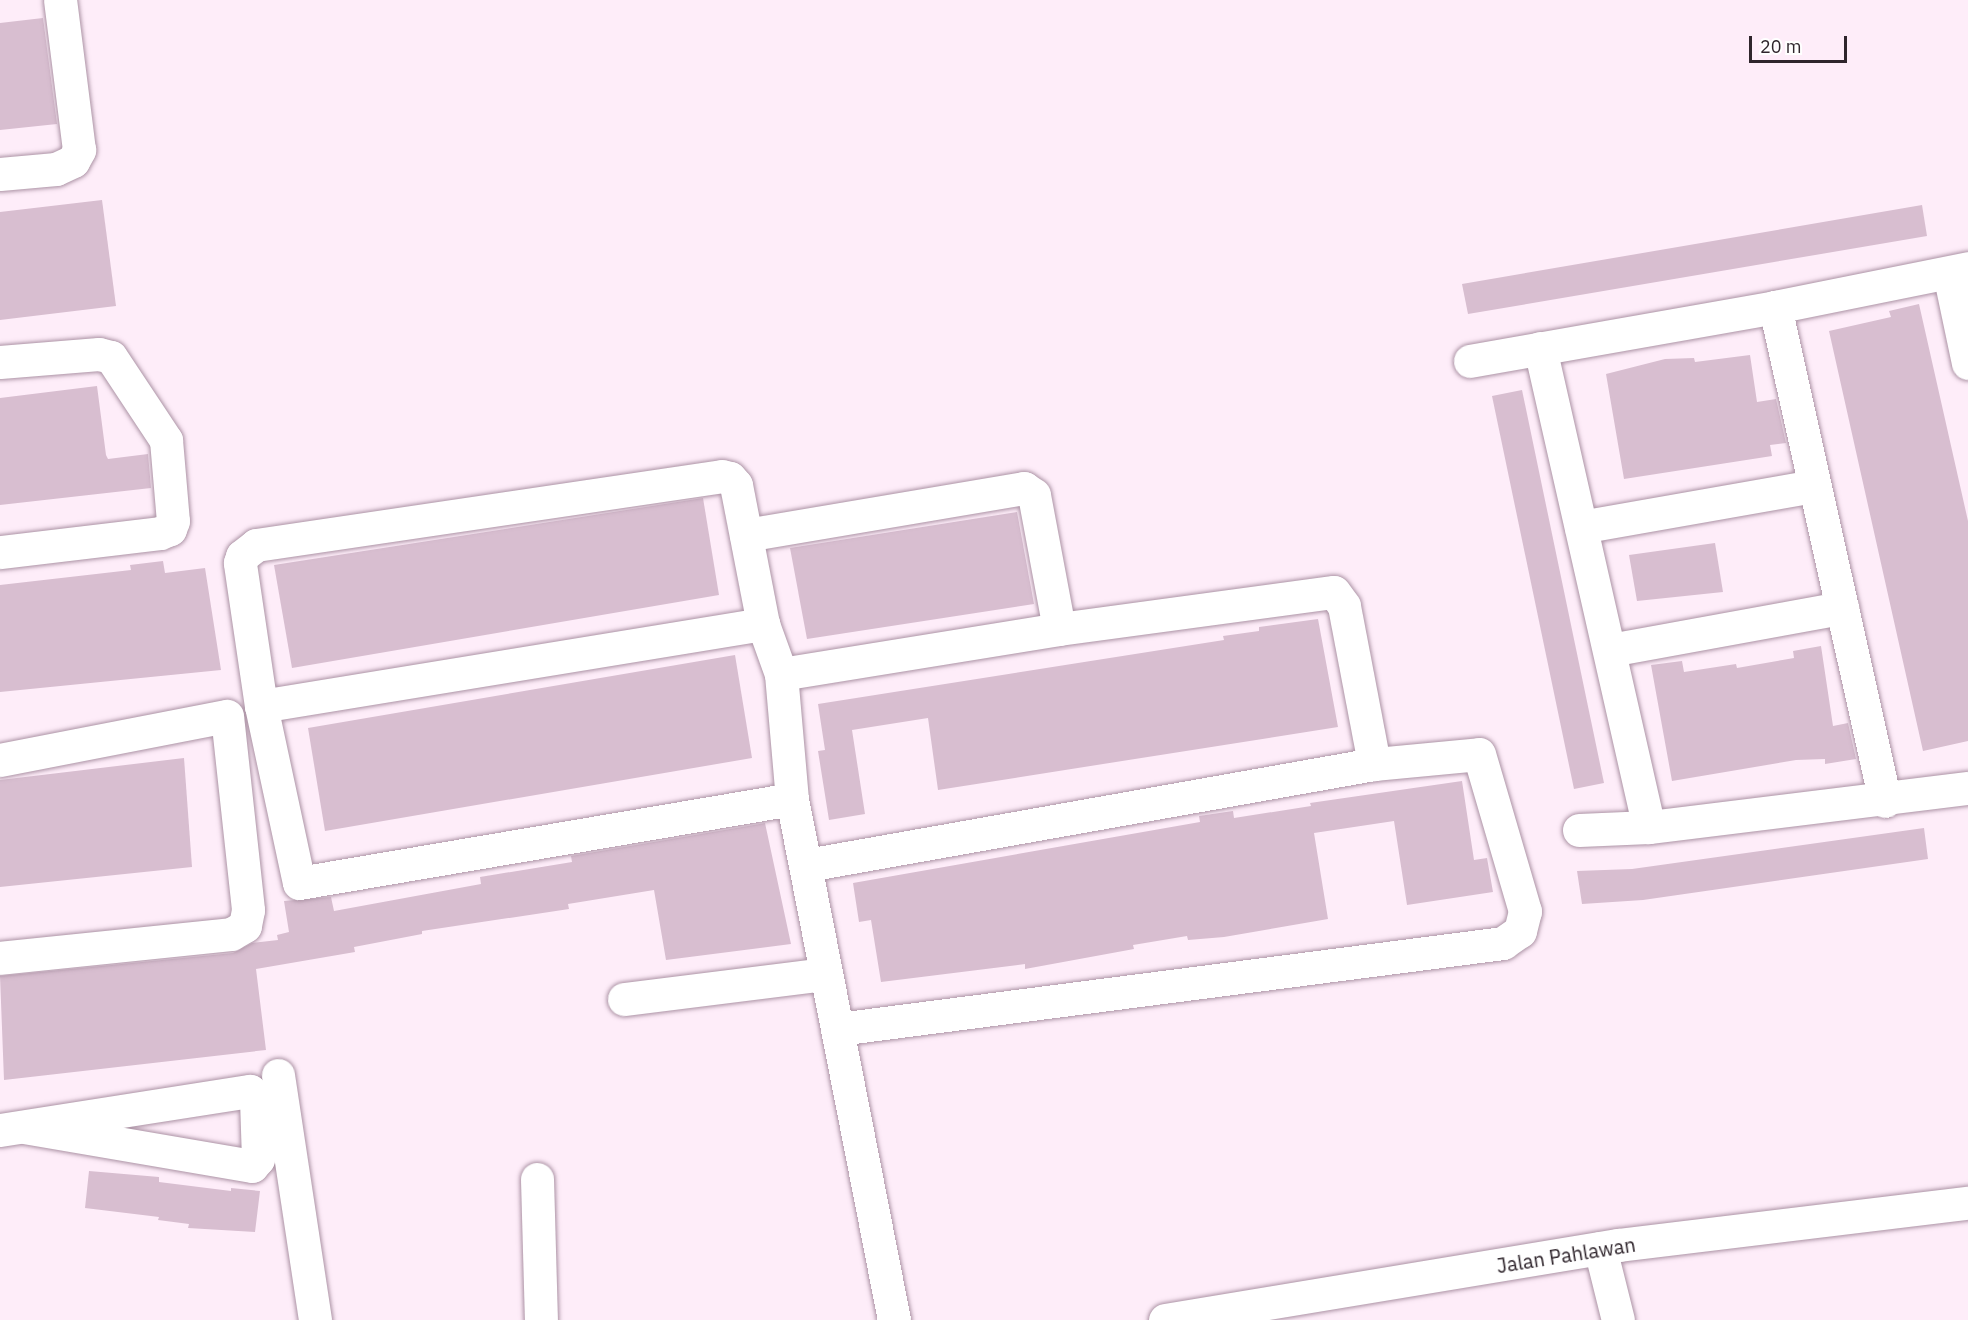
<!DOCTYPE html>
<html>
<head>
<meta charset="utf-8">
<style>
  body { margin:0 }
  #map { position:relative; width:1968px; height:1320px; overflow:hidden; background:#feedf9; font-family:"IBM Plex Sans",sans-serif }
  div>[style] { position:absolute }
  [style*='--x'] { left:calc(var(--x)*1px); top:calc(var(--y)*1px); width:calc(var(--w)*1px); rotate:calc(var(--a)*1deg) }
  .building>* { inset:0; background:#d8bed0 }
  .roads { filter:drop-shadow(0 0 2px #ac93a5) drop-shadow(0 0 2px #ac93a5) }
  .minor>* { height:33px; margin:-16.5px; padding:0 16.5px; transform-origin:16.5px; border-radius:16.5px; background:#fff }
  span { translate:-50% -50%; white-space:nowrap; text-align:center; line-height:1.15; -webkit-text-stroke:5px #fff; paint-order:stroke }
  .street-label { font-size:20px; color:#2f252c }
  .scale { position:absolute; left:1749px; top:36px; width:98px; height:27px; box-sizing:border-box; border:3px solid #2f252c; border-top:0; padding-left:8px; font-size:18px; line-height:21px; white-space:nowrap; color:#2f252c; -webkit-text-stroke:4px #fff; paint-order:stroke }
</style>
</head>
<body>
<div id="map">
  <div class="building">
    <i style="clip-path:polygon(43px 18px,57px 124px,0 130px,0 23px)"></i>
    <i style="clip-path:polygon(102px 200px,116px 306px,0 320px,0 212px)"></i>
    <i style="clip-path:polygon(1922px 205px,1927px 236px,1468px 314px,1462px 284px)"></i>
    <i style="clip-path:polygon(1919px 304px,1968px 521px,1968px 741px,1923px 751px,1829px 331px,1891px 317px,1889px 311px)"></i>
    <i style="clip-path:polygon(1750px 355px,1757px 402px,1776px 399px,1786px 443px,1770px 445px,1772px 456px,1624px 479px,1606px 374px,1665px 359px,1694px 358px,1695px 362px)"></i>
    <i style="clip-path:polygon(97px 386px,106px 455px,108px 459px,148px 454px,151px 488px,0 505px,0 398px)"></i>
    <i style="clip-path:polygon(1522px 390px,1604px 783px,1574px 789px,1492px 396px)"></i>
    <i style="clip-path:polygon(703px 498px,719px 595px,292px 668px,274px 565px)"></i>
    <i style="clip-path:polygon(1017px 512px,1034px 604px,807px 639px,790px 548px)"></i>
    <i style="clip-path:polygon(1715px 543px,1723px 592px,1637px 601px,1629px 555px)"></i>
    <i style="clip-path:polygon(163px 561px,165px 573px,205px 568px,221px 670px,0 692px,0 585px,131px 570px,130px 565px)"></i>
    <i style="clip-path:polygon(1318px 619px,1338px 727px,938px 790px,928px 718px,852px 730px,865px 814px,829px 820px,818px 751px,825px 750px,818px 704px,1224px 640px,1223px 636px,1259px 631px,1259px 627px)"></i>
    <i style="clip-path:polygon(1821px 646px,1833px 726px,1848px 723px,1856px 759px,1825px 764px,1825px 759px,1796px 760px,1672px 781px,1651px 665px,1682px 661px,1684px 672px,1736px 664px,1737px 668px,1794px 658px,1793px 651px)"></i>
    <i style="clip-path:polygon(735px 655px,752px 758px,325px 831px,308px 728px)"></i>
    <i style="clip-path:polygon(184px 758px,192px 867px,0 887px,0 780px)"></i>
    <i style="clip-path:polygon(1462px 781px,1474px 860px,1487px 858px,1493px 892px,1407px 905px,1394px 821px,1314px 833px,1328px 919px,1224px 937px,1188px 940px,1187px 936px,1133px 945px,1134px 949px,1025px 969px,1025px 964px,881px 982px,871px 920px,859px 922px,853px 883px,1200px 822px,1199px 816px,1233px 811px,1234px 818px,1311px 806px,1310px 803px)"></i>
    <i style="clip-path:polygon(765px 823px,791px 944px,666px 960px,654px 890px,568px 904px,569px 909px,422px 931px,422px 934px,354px 947px,355px 952px,256px 969px,266px 1050px,4px 1080px,0 976px,233px 953px,252px 943px,278px 940px,277px 935px,289px 932px,284px 901px,331px 897px,334px 911px,481px 884px,480px 877px,572px 862px,571px 856px)"></i>
    <i style="clip-path:polygon(1924px 828px,1928px 859px,1643px 900px,1582px 904px,1577px 871px,1632px 869px)"></i>
    <i style="clip-path:polygon(89px 1171px,159px 1177px,159px 1182px,231px 1191px,231px 1188px,260px 1191px,255px 1232px,188px 1228px,189px 1224px,158px 1220px,159px 1217px,85px 1208px)"></i>
  </div>
  <div class="roads">
    <div class="minor">
      <i style="--x:0;--y:174;--w:56;--a:-5.1"></i>
      <i style="--x:56;--y:169;--w:19;--a:-25"></i>
      <i style="--x:73;--y:161;--w:13;--a:-61"></i>
      <i style="--x:79;--y:150;--w:151;--a:-97.2"></i>
      <i style="--x:1949;--y:273;--w:92;--a:78.1"></i>
      <i style="--x:1775;--y:307;--w:506;--a:77.45"></i>
      <i style="--x:1540;--y:348;--w:491;--a:77.2"></i>
      <i style="--x:1470;--y:361;--w:310;--a:-10"></i>
      <i style="--x:1775;--y:307;--w:197;--a:-11.4"></i>
      <i style="--x:0;--y:362;--w:99;--a:-4.6"></i>
      <i style="--x:99;--y:354;--w:12;--a:14"></i>
      <i style="--x:111;--y:357;--w:100;--a:56.5"></i>
      <i style="--x:166;--y:440;--w:81;--a:85.1"></i>
      <i style="--x:173;--y:521;--w:9;--a:111"></i>
      <i style="--x:170;--y:529;--w:11;--a:158"></i>
      <i style="--x:160;--y:533;--w:161;--a:173.2"></i>
      <i style="--x:1581;--y:527;--w:237;--a:-10"></i>
      <i style="--x:746;--y:535;--w:282;--a:-9.6"></i>
      <i style="--x:1024;--y:488;--w:12;--a:35"></i>
      <i style="--x:1034;--y:495;--w:136;--a:79.4"></i>
      <i style="--x:1610;--y:650;--w:236;--a:-10.3"></i>
      <i style="--x:781;--y:674;--w:282;--a:-9.2"></i>
      <i style="--x:1059;--y:629;--w:277;--a:-7.7"></i>
      <i style="--x:1334;--y:592;--w:17;--a:54"></i>
      <i style="--x:1344;--y:606;--w:161;--a:79.2"></i>
      <i style="--x:261;--y:706;--w:509;--a:-9.28"></i>
      <i style="--x:0;--y:760;--w:231;--a:-11"></i>
      <i style="--x:227;--y:716;--w:195;--a:83.8"></i>
      <i style="--x:248;--y:910;--w:16;--a:101"></i>
      <i style="--x:245;--y:926;--w:16;--a:150"></i>
      <i style="--x:231;--y:934;--w:232;--a:174.1"></i>
      <i style="--x:792;--y:799;--w:500;--a:170.33"></i>
      <i style="--x:299;--y:883;--w:181;--a:-102.1"></i>
      <i style="--x:261;--y:706;--w:145;--a:-98.4"></i>
      <i style="--x:240;--y:563;--w:7;--a:-74"></i>
      <i style="--x:242;--y:556;--w:18;--a:-38"></i>
      <i style="--x:256;--y:545;--w:471;--a:-8.4"></i>
      <i style="--x:722;--y:476;--w:8;--a:14"></i>
      <i style="--x:730;--y:478;--w:9;--a:49"></i>
      <i style="--x:736;--y:485;--w:142;--a:79"></i>
      <i style="--x:763;--y:624;--w:53;--a:70.2"></i>
      <i style="--x:781;--y:674;--w:125;--a:85"></i>
      <i style="--x:792;--y:799;--w:531;--a:78.92"></i>
      <i style="--x:1579;--y:830;--w:70;--a:-2.5"></i>
      <i style="--x:1649;--y:827;--w:321;--a:-7"></i>
      <i style="--x:807;--y:865;--w:576;--a:-10.1"></i>
      <i style="--x:1374;--y:764;--w:105;--a:-5.4"></i>
      <i style="--x:1479;--y:754;--w:164;--a:73.7"></i>
      <i style="--x:1525;--y:911;--w:21;--a:104"></i>
      <i style="--x:1520;--y:931;--w:21;--a:145"></i>
      <i style="--x:1503;--y:943;--w:671;--a:172.63"></i>
      <i style="--x:624;--y:999;--w:203;--a:-7.1"></i>
      <i style="--x:278;--y:1075;--w:248;--a:81.4"></i>
      <i style="--x:0;--y:1130;--w:253;--a:-8.9"></i>
      <i style="--x:250;--y:1091;--w:10;--a:53"></i>
      <i style="--x:256;--y:1099;--w:60;--a:88.1"></i>
      <i style="--x:258;--y:1159;--w:9;--a:131"></i>
      <i style="--x:252;--y:1166;--w:230;--a:-170.3"></i>
      <i style="--x:537;--y:1179;--w:141;--a:88.4"></i>
      <i style="--x:1600;--y:1248;--w:74;--a:76"></i>
      <i style="--x:1165;--y:1320;--w:460;--a:-9.4"></i>
      <i style="--x:1619;--y:1245;--w:352;--a:-6.9"></i>
    </div>
  </div>
  <div class="street-label">
    <span style="left:1566px;top:1255px;rotate:-9deg">Jalan Pahlawan</span>
  </div>
  <div class="scale">20 m</div>
</div>
</body>
</html>
